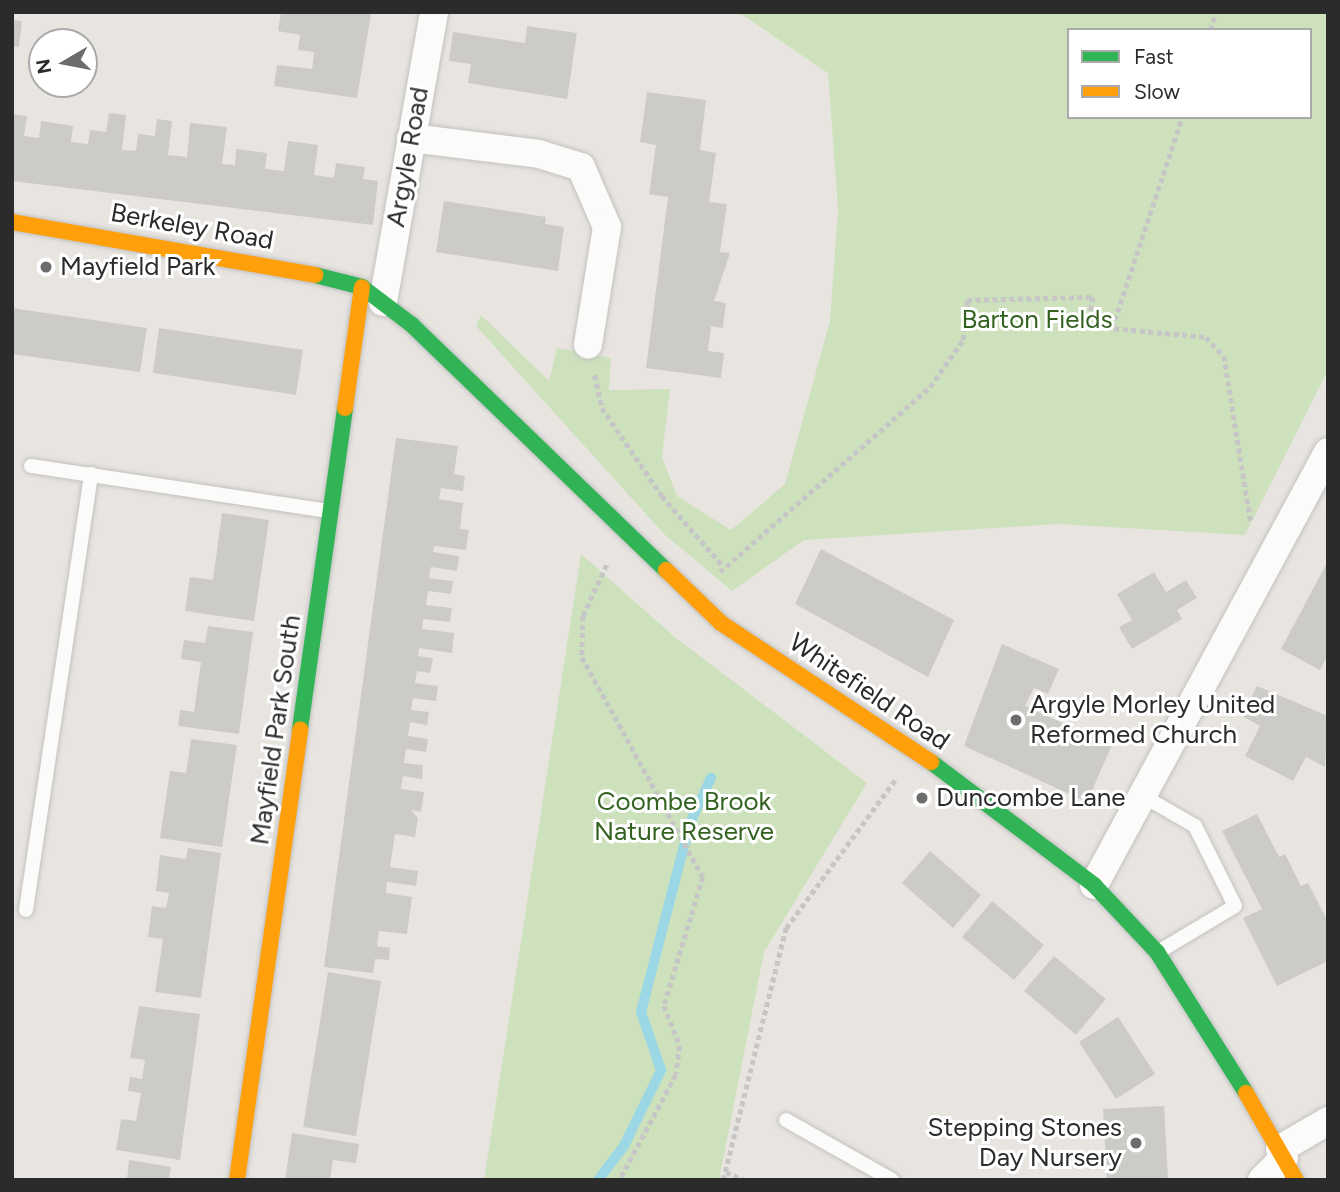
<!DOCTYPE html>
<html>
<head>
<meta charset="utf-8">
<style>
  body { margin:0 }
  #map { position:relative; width:1340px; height:1192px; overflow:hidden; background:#e8e5e1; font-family:Figtree,sans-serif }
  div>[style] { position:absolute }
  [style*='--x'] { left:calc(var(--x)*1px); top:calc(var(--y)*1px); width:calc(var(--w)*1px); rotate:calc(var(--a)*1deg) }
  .green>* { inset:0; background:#cee1bd }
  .stream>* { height:10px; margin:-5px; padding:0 5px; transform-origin:5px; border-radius:5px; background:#9bd7e4 }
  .building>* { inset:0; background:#cdcbc8 }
  .path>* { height:4.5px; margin-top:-2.25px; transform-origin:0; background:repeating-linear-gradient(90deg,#c6c6c6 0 5px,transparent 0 8.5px) }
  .roads { filter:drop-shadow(0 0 2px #c2c2c1) drop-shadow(0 0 2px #c2c2c1) }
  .lane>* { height:14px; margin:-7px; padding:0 7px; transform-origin:7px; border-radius:7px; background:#fcfbfa }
  .street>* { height:28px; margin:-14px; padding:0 14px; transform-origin:14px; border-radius:14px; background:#fcfbfa }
  .fast>* { height:16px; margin:-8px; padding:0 8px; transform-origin:8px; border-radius:8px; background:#30b455 }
  .slow>* { height:16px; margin:-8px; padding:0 8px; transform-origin:8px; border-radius:8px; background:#ff9f0a }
  .dots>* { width:19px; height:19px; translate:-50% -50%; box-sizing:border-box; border:4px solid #fff; border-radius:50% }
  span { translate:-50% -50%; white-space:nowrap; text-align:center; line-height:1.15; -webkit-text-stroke:6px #fff; paint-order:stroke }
  .street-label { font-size:26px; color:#2b2b2b }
  .poi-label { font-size:26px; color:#2b2b2b }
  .left { translate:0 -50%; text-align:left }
  .right { translate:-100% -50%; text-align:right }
  .park-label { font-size:26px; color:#336220 }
  .frame { position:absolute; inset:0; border:14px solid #2b2b2b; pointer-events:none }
  .legend { position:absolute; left:1067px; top:28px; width:245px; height:91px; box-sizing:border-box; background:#fff; border:2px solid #aaa; margin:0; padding:9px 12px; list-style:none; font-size:21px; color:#2b2b2b }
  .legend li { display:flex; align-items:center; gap:14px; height:35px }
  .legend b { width:35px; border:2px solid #aaa }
  .north { position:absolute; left:28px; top:28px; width:70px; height:70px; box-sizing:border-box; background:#fff; border:2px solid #aaa; border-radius:50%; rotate:260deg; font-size:19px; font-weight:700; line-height:28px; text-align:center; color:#2b2b2b }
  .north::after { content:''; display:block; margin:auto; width:24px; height:32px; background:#6d6c6b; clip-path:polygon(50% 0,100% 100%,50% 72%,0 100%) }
</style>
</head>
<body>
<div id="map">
  <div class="green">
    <i style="clip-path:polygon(evenodd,738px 12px,1328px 12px,1328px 370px,1245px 535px,1058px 524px,804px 540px,732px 591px,664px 534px,476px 326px,481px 315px,549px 381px,557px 348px,611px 358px,609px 390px,670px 389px,662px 457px,677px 496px,731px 530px,785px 484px,830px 321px,838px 210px,828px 73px,738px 12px,1069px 30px,1310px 30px,1310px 117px,1069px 117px,1069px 30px)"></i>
    <i style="clip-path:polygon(581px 554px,676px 638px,867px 783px,764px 952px,719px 1180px,484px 1180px)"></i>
  </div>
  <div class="stream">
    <i style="--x:598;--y:1180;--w:43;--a:-52.6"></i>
    <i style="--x:624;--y:1146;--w:85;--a:-64"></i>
    <i style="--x:661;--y:1070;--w:61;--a:-109"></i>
    <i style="--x:641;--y:1012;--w:195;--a:-75.5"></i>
    <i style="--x:690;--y:823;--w:50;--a:-65"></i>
  </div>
  <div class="building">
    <i style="clip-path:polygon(281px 12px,371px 14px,357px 98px,274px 86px,277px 65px,312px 69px,313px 62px,314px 52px,298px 50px,300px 35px,278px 31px)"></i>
    <i style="clip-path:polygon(12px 20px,22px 21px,19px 47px,12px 46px)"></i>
    <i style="clip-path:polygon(527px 26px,577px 33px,567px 99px,468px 83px,471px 64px,449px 61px,453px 32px,525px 43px)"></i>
    <i style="clip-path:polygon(647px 92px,706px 100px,700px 150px,716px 153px,709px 202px,727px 204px,720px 252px,730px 253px,714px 301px,726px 303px,723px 328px,711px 326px,708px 351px,724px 353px,721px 378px,646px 368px,668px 197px,649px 194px,656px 145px,640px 142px)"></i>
    <i style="clip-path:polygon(109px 113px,126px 115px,122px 150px,136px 151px,138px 134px,155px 136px,157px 119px,172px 121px,168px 155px,187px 157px,190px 123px,227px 127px,222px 164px,235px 165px,236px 149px,267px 153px,265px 169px,284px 171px,288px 141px,318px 145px,314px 175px,334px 178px,336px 163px,365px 167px,363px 179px,378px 181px,373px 225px,12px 181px,12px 114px,27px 116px,24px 136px,39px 138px,41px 121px,61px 124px,73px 126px,71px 142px,88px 144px,90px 130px,106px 132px)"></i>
    <i style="clip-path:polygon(444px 201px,546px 217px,545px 224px,564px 227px,558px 271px,436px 252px)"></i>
    <i style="clip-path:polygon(12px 308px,147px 328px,140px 372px,12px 354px)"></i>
    <i style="clip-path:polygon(159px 328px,303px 350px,296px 395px,153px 373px)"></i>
    <i style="clip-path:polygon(396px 438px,458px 446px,454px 474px,465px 476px,463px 491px,441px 488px,439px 499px,463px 503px,460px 529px,469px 530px,466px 550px,434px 546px,433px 552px,459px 556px,457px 571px,431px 567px,429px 578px,453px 581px,451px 594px,428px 591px,426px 605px,452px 608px,450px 622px,423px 619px,422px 629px,454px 633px,452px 653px,419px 648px,418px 656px,433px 658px,430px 673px,417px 671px,415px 683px,438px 686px,436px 701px,413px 698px,411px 710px,429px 712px,427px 725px,410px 722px,408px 736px,428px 739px,426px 752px,406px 749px,404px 763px,423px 765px,422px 779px,403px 776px,401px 789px,424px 792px,421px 812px,411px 810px,418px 818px,415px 837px,395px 834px,390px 867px,418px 871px,416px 886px,387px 882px,386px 893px,412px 897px,407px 934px,379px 931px,377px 946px,390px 948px,389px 960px,375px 959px,373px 973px,324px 967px)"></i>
    <i style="clip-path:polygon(222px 513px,269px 520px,254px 621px,185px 611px,190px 577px,213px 580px)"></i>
    <i style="clip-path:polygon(821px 549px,954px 620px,928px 677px,795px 604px)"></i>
    <i style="clip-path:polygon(1328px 561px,1328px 655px,1320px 670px,1281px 649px)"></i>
    <i style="clip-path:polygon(1154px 572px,1166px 592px,1186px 580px,1197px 598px,1177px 610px,1182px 619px,1132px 649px,1119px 627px,1132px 620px,1117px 594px)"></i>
    <i style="clip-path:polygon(208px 626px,253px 632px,239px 734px,178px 726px,180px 710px,194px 712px,201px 662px,181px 659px,184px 640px,205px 643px)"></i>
    <i style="clip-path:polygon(1002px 644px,1059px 669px,1048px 694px,1034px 688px,1025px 706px,1112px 745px,1087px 802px,964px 746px)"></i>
    <i style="clip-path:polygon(1257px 686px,1328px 716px,1325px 767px,1306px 757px,1293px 781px,1245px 756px,1260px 726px,1242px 716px)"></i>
    <i style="clip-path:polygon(191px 739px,237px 745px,222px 847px,160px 838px,170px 771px,186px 773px)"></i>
    <i style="clip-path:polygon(1257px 814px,1279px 857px,1285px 854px,1301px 886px,1308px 883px,1328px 922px,1328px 961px,1277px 986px,1243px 918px,1262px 909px,1222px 831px)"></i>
    <i style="clip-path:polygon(188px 848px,221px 853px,201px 998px,155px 992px,163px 939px,148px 937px,152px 906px,166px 908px,169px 893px,156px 891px,160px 855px,186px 859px)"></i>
    <i style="clip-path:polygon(930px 851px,981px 895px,953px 928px,902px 883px)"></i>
    <i style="clip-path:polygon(992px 901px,1044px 945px,1014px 980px,962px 937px)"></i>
    <i style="clip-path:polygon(1054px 956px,1106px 999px,1076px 1035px,1024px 991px)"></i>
    <i style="clip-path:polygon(328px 972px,381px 981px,356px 1136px,303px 1127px)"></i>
    <i style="clip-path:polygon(139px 1006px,200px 1014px,180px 1160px,116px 1150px,121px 1119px,136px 1121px,141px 1093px,128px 1091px,130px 1077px,142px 1079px,145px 1060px,130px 1058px)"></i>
    <i style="clip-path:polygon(1118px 1017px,1155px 1074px,1116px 1099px,1079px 1042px)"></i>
    <i style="clip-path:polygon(1164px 1106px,1168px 1178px,1107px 1180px,1103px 1109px)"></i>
    <i style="clip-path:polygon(292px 1133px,359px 1144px,356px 1163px,333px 1160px,330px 1180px,285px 1180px)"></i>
    <i style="clip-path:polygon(129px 1160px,171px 1167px,169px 1180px,127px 1180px)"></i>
  </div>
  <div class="path">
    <i style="--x:1210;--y:30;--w:19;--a:-72"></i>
    <i style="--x:1112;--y:328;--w:222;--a:-71.6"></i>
    <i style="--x:595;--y:375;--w:34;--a:78"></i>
    <i style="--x:602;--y:408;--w:107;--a:55.7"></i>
    <i style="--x:662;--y:496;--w:94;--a:48.9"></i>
    <i style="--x:607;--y:565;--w:56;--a:115.2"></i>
    <i style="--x:583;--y:616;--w:41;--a:91.4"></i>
    <i style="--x:582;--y:657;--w:251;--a:61.2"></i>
    <i style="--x:703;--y:877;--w:135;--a:106.8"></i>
    <i style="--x:664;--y:1006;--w:43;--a:68.2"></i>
    <i style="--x:680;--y:1046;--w:29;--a:98"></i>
    <i style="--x:676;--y:1075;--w:119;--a:118.1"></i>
    <i style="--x:720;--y:572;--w:280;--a:-41.4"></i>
    <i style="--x:930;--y:387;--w:57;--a:-54.9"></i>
    <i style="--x:963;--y:340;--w:40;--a:-84.3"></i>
    <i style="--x:967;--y:300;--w:126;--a:-1.4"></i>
    <i style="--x:1093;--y:297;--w:29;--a:98"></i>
    <i style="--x:1089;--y:326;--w:118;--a:5.4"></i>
    <i style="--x:1206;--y:337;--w:26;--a:47"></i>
    <i style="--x:1224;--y:356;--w:169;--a:80.8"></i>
    <i style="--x:726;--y:1172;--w:20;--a:24"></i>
    <i style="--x:723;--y:1180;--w:260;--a:-76"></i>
    <i style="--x:786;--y:928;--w:184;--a:-53.6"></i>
  </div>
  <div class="roads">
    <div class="lane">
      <i style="--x:31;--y:466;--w:302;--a:8.6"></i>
      <i style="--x:1143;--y:796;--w:60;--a:30"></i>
      <i style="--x:1195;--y:826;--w:89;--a:63.4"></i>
      <i style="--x:1235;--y:906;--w:90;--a:149.1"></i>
      <i style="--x:26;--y:910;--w:441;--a:-81.5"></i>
      <i style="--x:786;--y:1120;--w:122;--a:29.5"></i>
    </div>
    <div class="street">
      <i style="--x:411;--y:138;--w:129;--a:7.1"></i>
      <i style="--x:539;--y:154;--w:44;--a:17.2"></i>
      <i style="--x:581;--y:167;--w:65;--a:66.6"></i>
      <i style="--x:607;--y:227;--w:119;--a:99.2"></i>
      <i style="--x:383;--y:302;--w:294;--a:-80"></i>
      <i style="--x:1094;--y:885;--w:492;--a:-61.6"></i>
      <i style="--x:1280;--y:1149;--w:56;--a:-30.3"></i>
      <i style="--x:1262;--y:1180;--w:31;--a:-45"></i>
    </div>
    <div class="fast">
      <i style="--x:315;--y:275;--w:49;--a:14.3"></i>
      <i style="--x:362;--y:287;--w:63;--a:37.2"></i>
      <i style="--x:412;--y:325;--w:353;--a:44"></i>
      <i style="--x:300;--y:729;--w:324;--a:-82"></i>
      <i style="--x:931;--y:762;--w:204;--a:37"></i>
      <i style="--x:1094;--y:885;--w:92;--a:46.8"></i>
      <i style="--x:1157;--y:952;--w:167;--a:57.7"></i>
    </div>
    <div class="slow">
      <i style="--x:12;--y:222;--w:308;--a:9.9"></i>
      <i style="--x:345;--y:408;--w:122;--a:-82"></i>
      <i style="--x:666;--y:570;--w:76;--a:43.9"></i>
      <i style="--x:721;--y:623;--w:252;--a:33.5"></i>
      <i style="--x:1246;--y:1093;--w:100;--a:60.1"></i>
      <i style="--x:237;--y:1180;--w:455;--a:-82"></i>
    </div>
  </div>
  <div class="dots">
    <i style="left:46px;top:267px;background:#6d6c6b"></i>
    <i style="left:1016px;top:720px;background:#6d6c6b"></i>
    <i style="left:922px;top:798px;background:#6d6c6b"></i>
    <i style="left:1136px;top:1143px;background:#6d6c6b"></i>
  </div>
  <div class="street-label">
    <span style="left:408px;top:157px;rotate:-80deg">Argyle Road</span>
    <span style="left:192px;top:227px;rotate:10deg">Berkeley Road</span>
    <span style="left:869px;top:692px;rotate:34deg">Whitefield Road</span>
    <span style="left:276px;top:730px;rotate:-82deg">Mayfield Park South</span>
  </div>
  <div class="poi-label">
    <span class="left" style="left:60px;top:267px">Mayfield Park</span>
    <span class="left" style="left:1030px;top:720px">Argyle Morley United<br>Reformed Church</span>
    <span class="left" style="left:936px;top:798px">Duncombe Lane</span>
    <span class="right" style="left:1122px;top:1143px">Stepping Stones<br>Day Nursery</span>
  </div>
  <div class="park-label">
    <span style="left:1037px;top:320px">Barton Fields</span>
    <span style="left:684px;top:817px">Coombe Brook<br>Nature Reserve</span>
  </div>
  <div class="frame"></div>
  <ul class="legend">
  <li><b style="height:9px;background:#30b455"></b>Fast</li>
  <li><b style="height:9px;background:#ff9f0a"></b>Slow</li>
  </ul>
  <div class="north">N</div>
</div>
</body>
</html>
